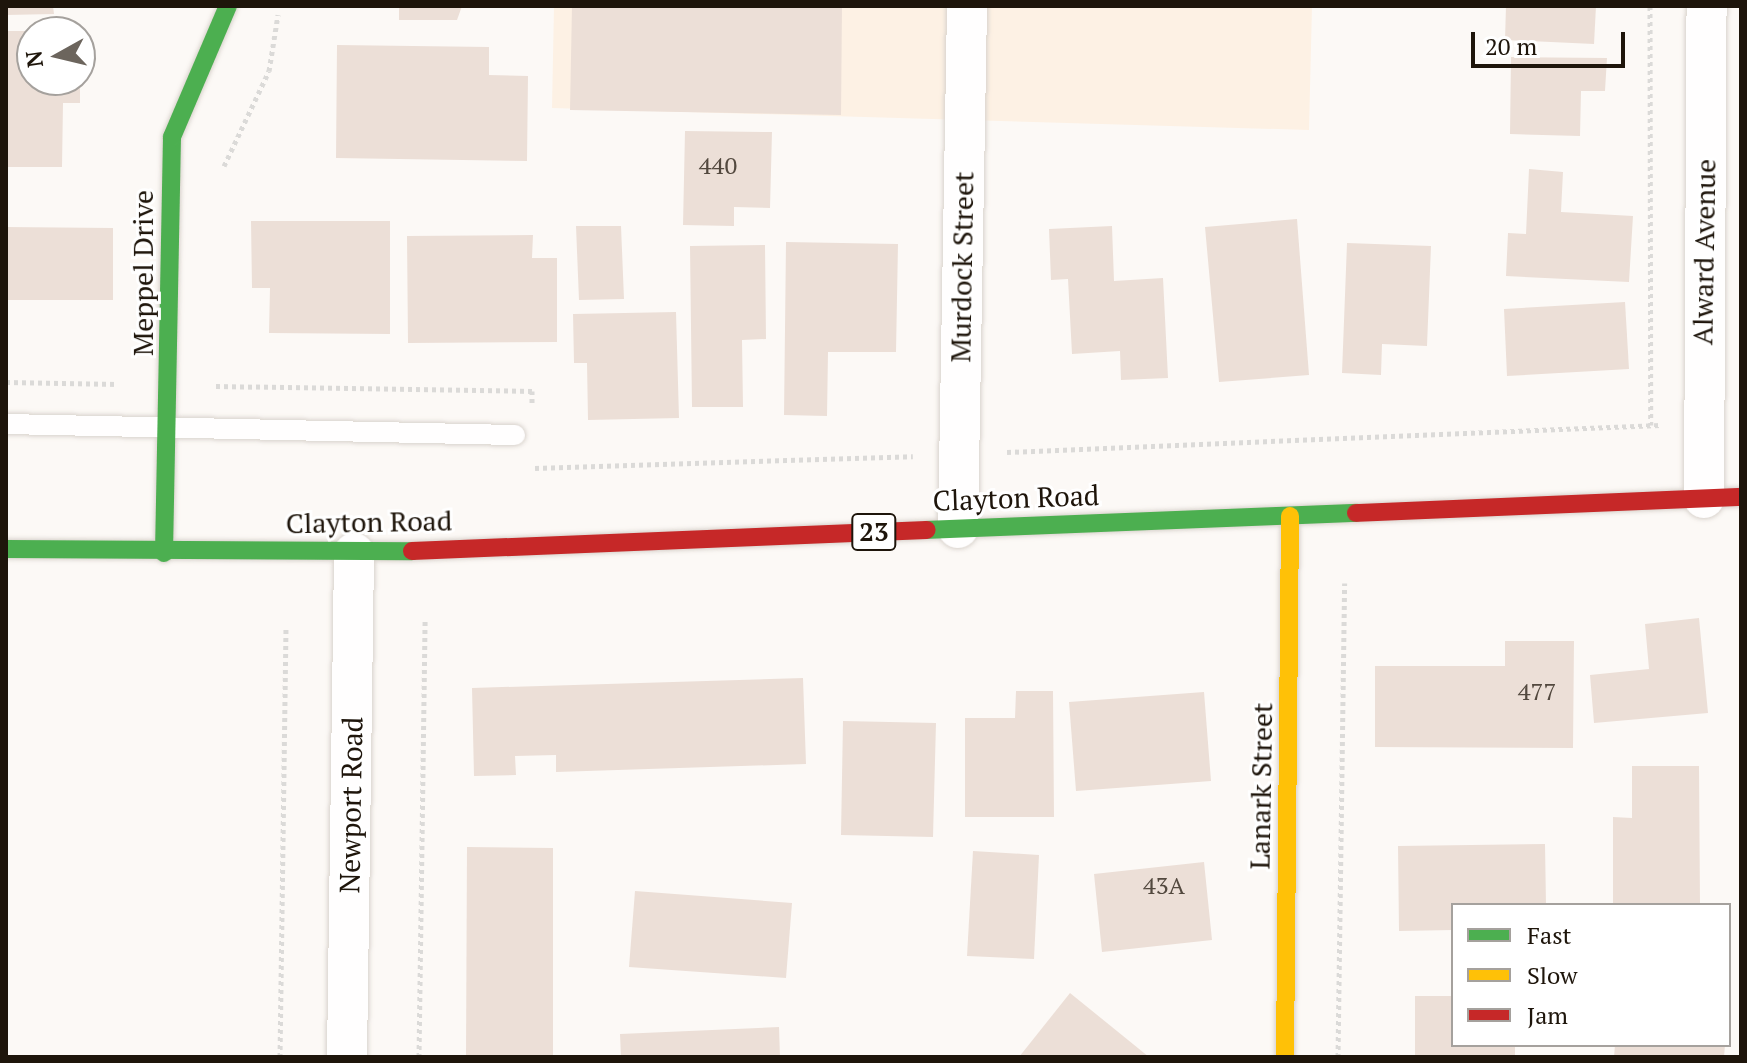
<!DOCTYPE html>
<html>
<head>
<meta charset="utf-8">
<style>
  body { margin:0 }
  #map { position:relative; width:1747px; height:1063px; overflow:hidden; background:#fcf9f6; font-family:"PT Serif",serif }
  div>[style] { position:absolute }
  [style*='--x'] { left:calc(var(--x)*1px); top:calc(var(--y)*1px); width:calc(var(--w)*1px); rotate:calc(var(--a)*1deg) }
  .built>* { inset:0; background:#fdf1e4 }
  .building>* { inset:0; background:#ecdfd7 }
  .path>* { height:5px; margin-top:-2.5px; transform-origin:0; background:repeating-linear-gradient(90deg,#dbdad8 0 4px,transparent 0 8px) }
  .roads { filter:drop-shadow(0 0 2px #d9d3cd) drop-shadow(0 0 2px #d9d3cd) }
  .lane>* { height:20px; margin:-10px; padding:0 10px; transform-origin:10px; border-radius:10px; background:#fffefe }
  .street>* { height:40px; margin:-20px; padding:0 20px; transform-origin:20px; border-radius:20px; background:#fffefe }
  .fast>* { height:18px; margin:-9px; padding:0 9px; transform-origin:9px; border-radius:9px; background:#4caf50 }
  .slow>* { height:18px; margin:-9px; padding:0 9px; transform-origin:9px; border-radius:9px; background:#ffc107 }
  .jam>* { height:18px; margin:-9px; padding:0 9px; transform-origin:9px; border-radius:9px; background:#c62828 }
  span { translate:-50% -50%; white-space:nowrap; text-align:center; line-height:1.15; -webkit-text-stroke:6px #fff; paint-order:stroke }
  .number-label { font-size:24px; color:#52483e }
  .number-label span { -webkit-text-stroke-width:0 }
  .shield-label span { padding:2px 6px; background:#fff; border:2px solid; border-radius:6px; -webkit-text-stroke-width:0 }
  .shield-label { font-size:26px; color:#1e150b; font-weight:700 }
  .street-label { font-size:28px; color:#1e150b }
  .frame { position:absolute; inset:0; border:8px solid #1e150b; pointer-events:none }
  .legend { position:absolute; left:1451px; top:903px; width:280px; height:144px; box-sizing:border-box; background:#fff; border:2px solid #a5a19d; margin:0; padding:10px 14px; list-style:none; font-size:24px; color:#1e150b }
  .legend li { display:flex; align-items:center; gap:16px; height:40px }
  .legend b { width:40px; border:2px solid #a5a19d }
  .north { position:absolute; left:16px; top:16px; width:80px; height:80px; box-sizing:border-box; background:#fff; border:2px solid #a5a19d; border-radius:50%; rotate:262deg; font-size:22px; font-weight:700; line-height:32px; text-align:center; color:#1e150b }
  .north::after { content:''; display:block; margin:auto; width:28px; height:36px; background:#6c655d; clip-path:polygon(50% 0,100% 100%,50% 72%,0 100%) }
  .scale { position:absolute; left:1471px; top:32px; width:154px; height:36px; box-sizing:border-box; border:4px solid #1e150b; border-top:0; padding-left:10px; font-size:24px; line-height:28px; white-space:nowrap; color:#1e150b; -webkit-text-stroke:6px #fff; paint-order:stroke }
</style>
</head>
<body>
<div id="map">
  <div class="built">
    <i style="clip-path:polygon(554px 6px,1312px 6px,1309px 130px,552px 108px)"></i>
  </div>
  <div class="building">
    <i style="clip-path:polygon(6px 6px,53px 6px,54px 14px,6px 15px)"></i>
    <i style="clip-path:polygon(399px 6px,462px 6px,457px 20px,399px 20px)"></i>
    <i style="clip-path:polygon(572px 6px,842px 6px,841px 115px,570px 110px)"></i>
    <i style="clip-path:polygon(1506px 6px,1596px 6px,1594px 44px,1505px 40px)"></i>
    <i style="clip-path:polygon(6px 31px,32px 31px,32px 80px,80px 80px,80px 103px,63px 103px,62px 167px,6px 167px)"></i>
    <i style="clip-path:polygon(337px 45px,489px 47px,489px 75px,528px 76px,527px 161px,336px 158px)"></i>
    <i style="clip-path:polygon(1511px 57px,1607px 58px,1605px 91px,1581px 91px,1580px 136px,1510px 134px)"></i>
    <i style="clip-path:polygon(685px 131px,772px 132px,770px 208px,734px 207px,734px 226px,683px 225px)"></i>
    <i style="clip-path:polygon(1529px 169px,1563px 172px,1561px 212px,1633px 216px,1629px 282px,1506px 276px,1508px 233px,1526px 234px)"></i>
    <i style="clip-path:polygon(1297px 219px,1309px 375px,1219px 382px,1205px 227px)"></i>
    <i style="clip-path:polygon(251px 221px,390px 221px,390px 334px,269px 333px,270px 288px,252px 288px)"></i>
    <i style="clip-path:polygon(576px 226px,621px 226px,624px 299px,579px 300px)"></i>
    <i style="clip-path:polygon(1112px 226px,1114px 281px,1163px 278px,1168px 378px,1121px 380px,1120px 351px,1072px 354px,1068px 279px,1051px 280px,1049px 229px)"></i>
    <i style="clip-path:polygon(6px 227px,113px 228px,113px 300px,6px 300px)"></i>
    <i style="clip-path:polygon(533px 235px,532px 258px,557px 258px,557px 342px,408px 343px,407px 236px)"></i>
    <i style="clip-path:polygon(786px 242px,898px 244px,896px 352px,828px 352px,827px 416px,784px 415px)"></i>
    <i style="clip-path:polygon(1347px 243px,1431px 246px,1427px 346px,1382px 344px,1381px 375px,1342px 373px)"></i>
    <i style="clip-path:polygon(765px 245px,766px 339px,742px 340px,743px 407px,692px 407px,690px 246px)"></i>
    <i style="clip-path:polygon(1625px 302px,1629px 369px,1507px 376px,1504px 309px)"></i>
    <i style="clip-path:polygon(676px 312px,679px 418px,588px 420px,587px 363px,574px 363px,573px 314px)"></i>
    <i style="clip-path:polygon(1699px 618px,1708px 713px,1594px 723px,1590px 675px,1649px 669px,1645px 624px)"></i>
    <i style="clip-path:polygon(1505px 641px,1574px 641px,1573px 748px,1375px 747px,1375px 666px,1505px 666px)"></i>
    <i style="clip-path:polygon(803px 678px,806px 764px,556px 772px,556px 755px,515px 756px,516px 775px,474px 776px,472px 688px)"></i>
    <i style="clip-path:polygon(1016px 691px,1053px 691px,1054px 817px,965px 817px,965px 718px,1015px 718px)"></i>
    <i style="clip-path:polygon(1204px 692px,1211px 781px,1076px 791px,1069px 702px)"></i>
    <i style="clip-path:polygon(843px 721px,936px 723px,933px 837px,841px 835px)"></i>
    <i style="clip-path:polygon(1632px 766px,1699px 766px,1700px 905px,1613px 905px,1613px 817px,1632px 818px)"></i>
    <i style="clip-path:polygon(1545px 844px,1546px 905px,1453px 905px,1453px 930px,1399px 931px,1398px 846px)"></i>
    <i style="clip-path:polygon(467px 847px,553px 848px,553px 1057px,466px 1057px)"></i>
    <i style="clip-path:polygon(973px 851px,1039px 855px,1034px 959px,967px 956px)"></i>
    <i style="clip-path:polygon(1204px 862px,1212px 940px,1102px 952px,1094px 874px)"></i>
    <i style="clip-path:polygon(635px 891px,792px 903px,786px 978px,629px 967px)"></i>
    <i style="clip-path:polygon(1070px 993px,1149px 1057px,1019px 1057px)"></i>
    <i style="clip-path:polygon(1415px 996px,1453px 996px,1453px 1045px,1515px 1045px,1515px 1057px,1415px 1057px)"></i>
    <i style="clip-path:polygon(779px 1027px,780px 1057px,621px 1057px,620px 1034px)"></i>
    <i style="clip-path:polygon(1615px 1045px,1725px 1045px,1724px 1057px,1614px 1057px)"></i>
  </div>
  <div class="path">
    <i style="--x:1650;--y:6;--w:419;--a:89.9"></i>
    <i style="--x:224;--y:166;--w:105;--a:-64.7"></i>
    <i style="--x:269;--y:71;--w:57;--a:-80.9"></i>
    <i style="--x:6;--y:382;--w:112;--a:1"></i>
    <i style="--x:216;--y:386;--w:316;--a:0.9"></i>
    <i style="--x:532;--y:391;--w:14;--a:90"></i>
    <i style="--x:1007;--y:452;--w:654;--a:-2.37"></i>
    <i style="--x:535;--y:468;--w:378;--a:-1.8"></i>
    <i style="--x:280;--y:1057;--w:431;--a:-89.2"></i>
    <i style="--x:419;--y:1057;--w:436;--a:-89.2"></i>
    <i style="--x:1338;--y:1057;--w:474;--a:-89.2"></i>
  </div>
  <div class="roads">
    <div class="lane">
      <i style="--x:6;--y:424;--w:509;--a:1.24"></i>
    </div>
    <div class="street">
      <i style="--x:1704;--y:498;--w:492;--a:-89.7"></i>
      <i style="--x:958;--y:528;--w:522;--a:-89.01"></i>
      <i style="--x:347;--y:1057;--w:504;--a:-89.2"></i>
    </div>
    <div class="fast">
      <i style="--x:927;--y:530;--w:429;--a:-2.3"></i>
      <i style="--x:6;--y:549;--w:406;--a:0.3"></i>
      <i style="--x:164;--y:553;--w:416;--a:-88.9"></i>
      <i style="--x:172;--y:137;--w:142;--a:-66.9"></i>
    </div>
    <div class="slow">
      <i style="--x:1285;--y:1057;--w:541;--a:-89.47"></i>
    </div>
    <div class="jam">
      <i style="--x:1356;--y:513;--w:385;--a:-2.4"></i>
      <i style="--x:412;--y:551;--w:515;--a:-2.34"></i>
    </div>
  </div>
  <div class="number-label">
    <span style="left:718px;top:166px">440</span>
    <span style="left:1537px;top:692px">477</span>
    <span style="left:1164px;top:886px">43A</span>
  </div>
  <div class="shield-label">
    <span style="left:874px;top:532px">23</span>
  </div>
  <div class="street-label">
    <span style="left:1704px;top:252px;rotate:-89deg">Alward Avenue</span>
    <span style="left:962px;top:267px;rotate:-89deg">Murdock Street</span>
    <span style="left:143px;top:273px;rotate:-90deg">Meppel Drive</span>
    <span style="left:1016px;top:498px;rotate:-2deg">Clayton Road</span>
    <span style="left:369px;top:522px;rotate:-1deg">Clayton Road</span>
    <span style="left:1261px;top:786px;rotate:-89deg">Lanark Street</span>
    <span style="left:351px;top:805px;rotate:-89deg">Newport Road</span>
  </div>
  <div class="frame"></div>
  <ul class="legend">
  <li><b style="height:10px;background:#4caf50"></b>Fast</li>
  <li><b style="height:10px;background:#ffc107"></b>Slow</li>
  <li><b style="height:10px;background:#c62828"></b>Jam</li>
  </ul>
  <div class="north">N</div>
  <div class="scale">20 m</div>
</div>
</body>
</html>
